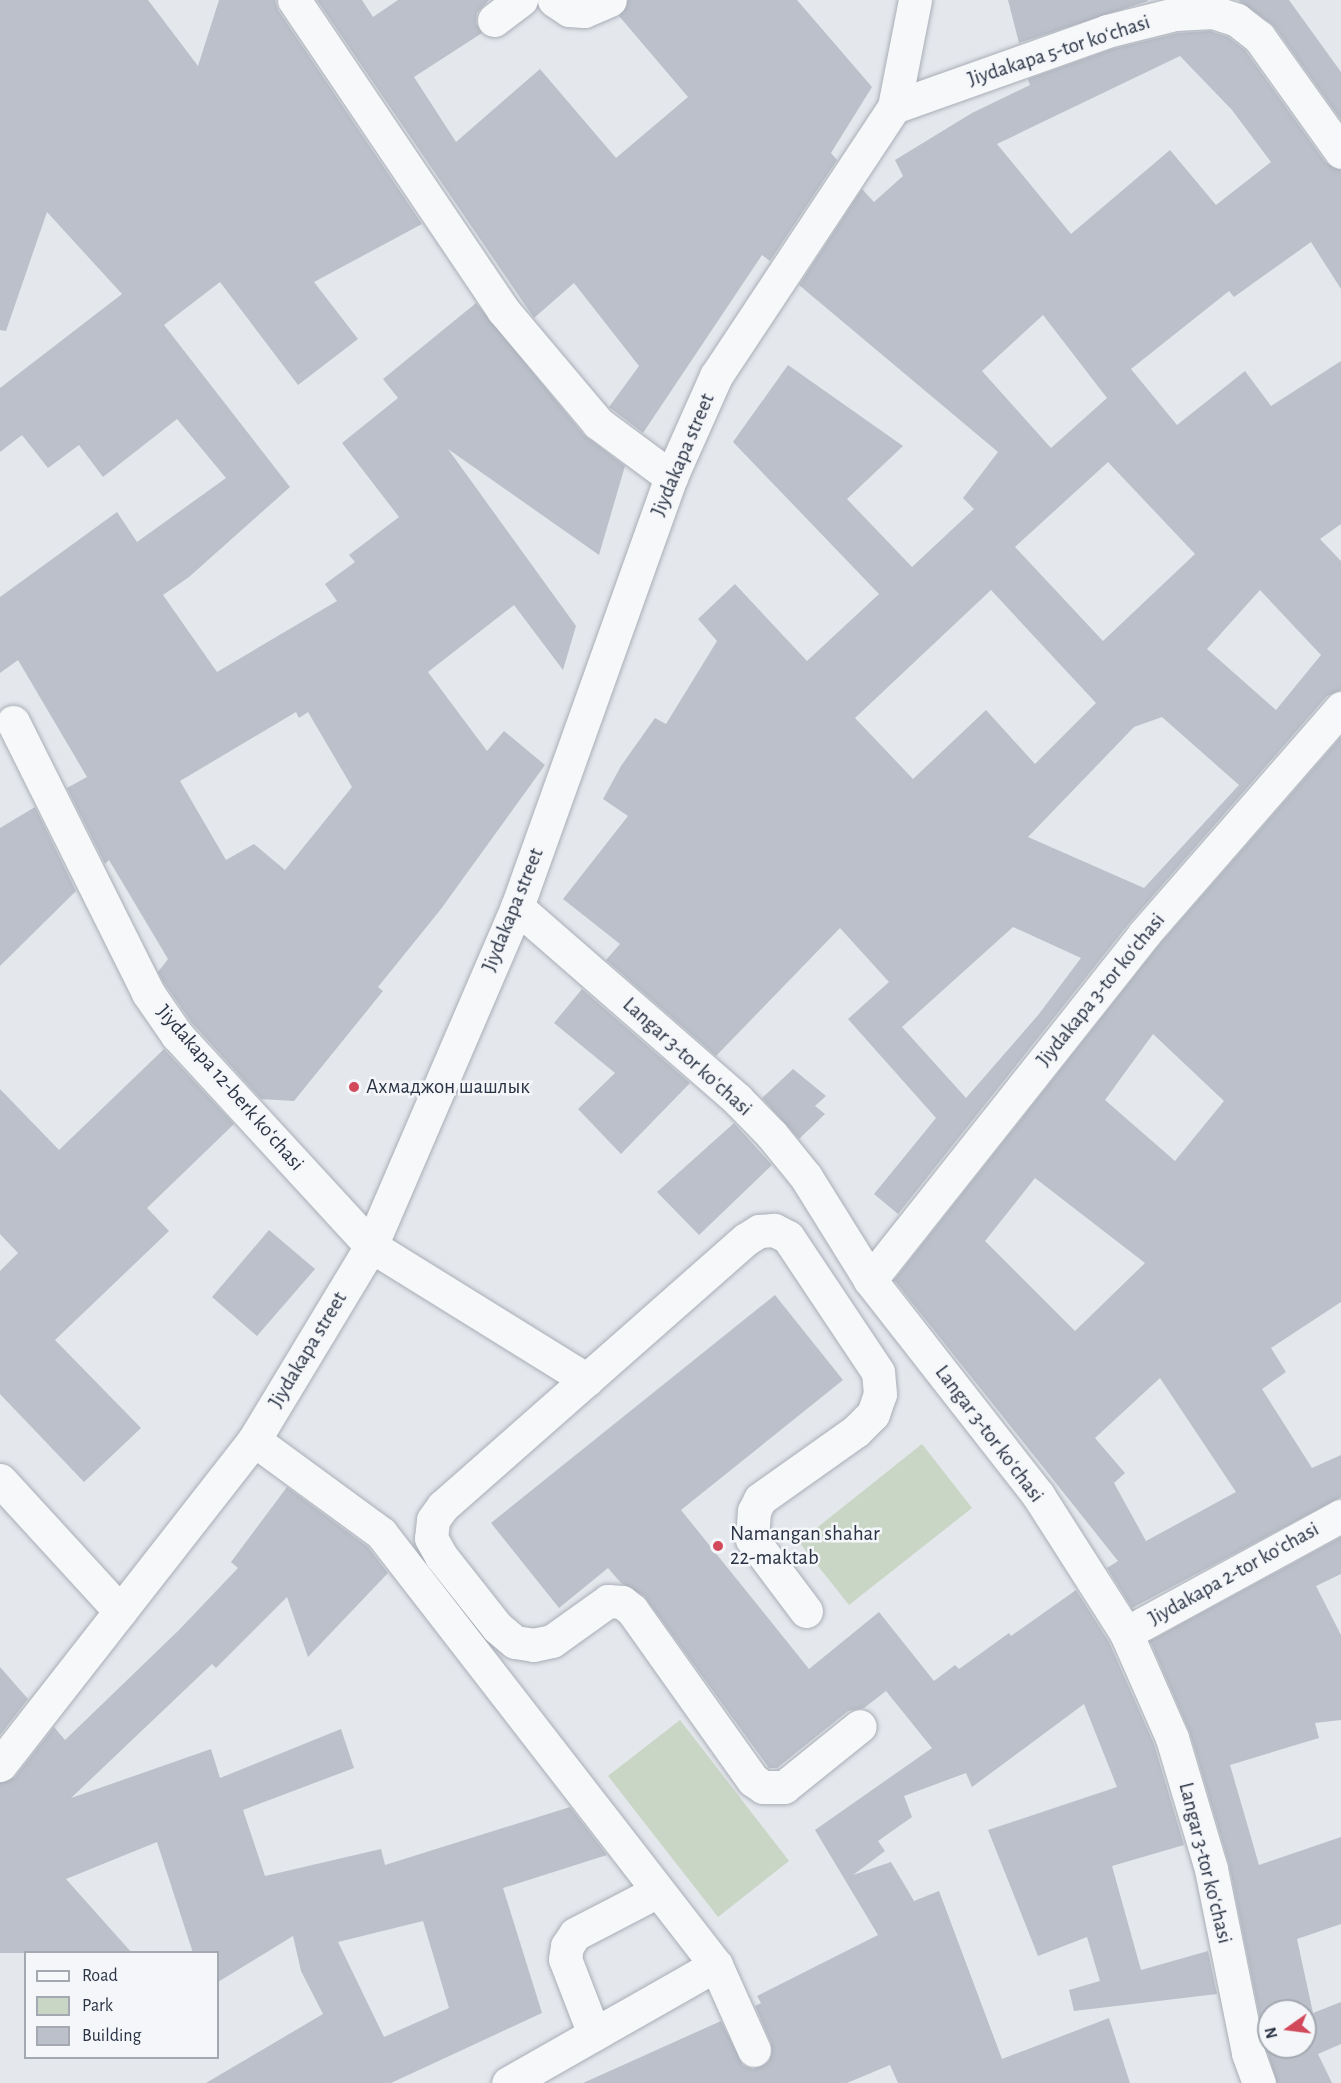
<!DOCTYPE html>
<html>
<head>
<meta charset="utf-8">
<style>
  body { margin:0 }
  #map { position:relative; width:1341px; height:2083px; overflow:hidden; background:#e4e7ec; font-family:"Alegreya Sans",sans-serif }
  div>[style] { position:absolute }
  [style*='--x'] { left:calc(var(--x)*1px); top:calc(var(--y)*1px); width:calc(var(--w)*1px); rotate:calc(var(--a)*1deg) }
  .green>* { inset:0; background:#c9d6c5 }
  .building>* { inset:0; background:#bbc0ca }
  .roads { filter:drop-shadow(0 0 2px #a9aeb7) drop-shadow(0 0 2px #a9aeb7) }
  .minor>* { height:33px; margin:-16.5px; padding:0 16.5px; transform-origin:16.5px; border-radius:16.5px; background:#f7f8fa }
  .dots>* { width:16px; height:16px; translate:-50% -50%; box-sizing:border-box; border:3px solid #f4f6f9; border-radius:50% }
  span { translate:-50% -50%; white-space:nowrap; text-align:center; line-height:1.15; -webkit-text-stroke:5px #f4f6f9; paint-order:stroke }
  .street-label { font-size:21px; color:#2b3445 }
  .poi-label { font-size:21px; color:#2b3445 }
  .left { translate:0 -50%; text-align:left }
  .legend { position:absolute; left:24px; top:1951px; width:195px; height:108px; box-sizing:border-box; background:#f4f6f9; border:2px solid #a4a8b1; margin:0; padding:8px 10px; list-style:none; font-size:18px; color:#2b3445 }
  .legend li { display:flex; align-items:center; gap:12px; height:30px }
  .legend b { width:30px; border:2px solid #a4a8b1 }
  .north { position:absolute; left:1257px; top:1999px; width:60px; height:60px; box-sizing:border-box; background:#f4f6f9; border:2px solid #a4a8b1; border-radius:50%; rotate:256deg; font-size:16px; font-weight:700; line-height:24px; text-align:center; color:#2b3445 }
  .north::after { content:''; display:block; margin:auto; width:21px; height:27px; background:#d1495b; clip-path:polygon(50% 0,100% 100%,50% 72%,0 100%) }
</style>
</head>
<body>
<div id="map">
  <div class="green">
    <i style="clip-path:polygon(922px 1444px,972px 1508px,849px 1605px,799px 1542px)"></i>
    <i style="clip-path:polygon(680px 1720px,789px 1861px,718px 1917px,608px 1776px)"></i>
  </div>
  <div class="building">
    <i style="clip-path:polygon(evenodd,0 0,148px 0,198px 66px,219px 0,275px 0,278px 10px,422px 224px,314px 282px,358px 339px,298px 385px,220px 282px,164px 325px,290px 487px,189px 577px,163px 595px,217px 672px,337px 601px,325px 584px,355px 562px,349px 555px,399px 517px,342px 443px,398px 398px,383px 379px,476px 303px,584px 435px,625px 466px,599px 555px,448px 449px,576px 626px,563px 670px,514px 605px,428px 672px,487px 751px,504px 731px,545px 765px,441px 909px,378px 987px,383px 991px,294px 1101px,261px 1099px,192px 1023px,164px 983px,158px 972px,168px 959px,109px 860px,105px 864px,67px 788px,87px 777px,18px 660px,0 673px,0 597px,117px 512px,137px 542px,226px 478px,177px 419px,103px 477px,79px 445px,48px 468px,22px 435px,0 452px,0 388px,122px 294px,47px 212px,6px 331px,0 330px,0 0,296px 712px,299px 718px,308px 712px,352px 787px,285px 870px,254px 844px,226px 860px,180px 781px,296px 712px)"></i>
    <i style="clip-path:polygon(317px 0,362px 0,373px 17px,398px 0,489px 0,477px 13px,476px 23px,482px 33px,414px 77px,456px 142px,540px 69px,616px 158px,688px 97px,619px 16px,628px 0,797px 0,872px 87px,831px 153px,837px 160px,770px 261px,762px 255px,643px 433px,609px 407px,639px 366px,574px 283px,534px 318px)"></i>
    <i style="clip-path:polygon(1008px 0,1147px 0,1148px 1px,1019px 43px)"></i>
    <i style="clip-path:polygon(1238px 0,1289px 0,1341px 72px,1341px 120px,1274px 26px)"></i>
    <i style="clip-path:polygon(evenodd,1210px 31px,1228px 37px,1245px 50px,1326px 163px,1341px 170px,1341px 289px,1311px 242px,1234px 297px,1229px 291px,1131px 369px,1177px 425px,1245px 371px,1271px 406px,1341px 361px,1341px 524px,1320px 539px,1341px 561px,1341px 690px,1327px 696px,1130px 922px,898px 1214px,874px 1194px,936px 1118px,848px 1019px,889px 982px,840px 928px,716px 1056px,606px 960px,620px 944px,563px 899px,628px 816px,603px 799px,621px 766px,655px 718px,666px 724px,717px 641px,698px 619px,735px 584px,807px 661px,879px 594px,733px 442px,788px 365px,903px 446px,847px 499px,912px 567px,974px 509px,963px 498px,998px 452px,799px 285px,862px 189px,874px 202px,903px 176px,895px 160px,972px 113px,1030px 85px,1028px 79px,1112px 49px,1178px 33px,1210px 31px,1180px 56px,1232px 110px,1271px 162px,1216px 205px,1170px 150px,1071px 234px,997px 144px,1180px 56px,1210px 31px,1043px 315px,1107px 398px,1051px 448px,982px 371px,1043px 315px,1210px 31px,1108px 462px,1195px 554px,1103px 641px,1015px 547px,1108px 462px,1210px 31px,991px 590px,1096px 703px,1035px 764px,986px 710px,913px 779px,855px 718px,991px 590px,1210px 31px,1260px 590px,1321px 655px,1276px 710px,1207px 649px,1260px 590px,1210px 31px,1162px 717px,1239px 785px,1144px 888px,1028px 837px,1134px 727px,1162px 717px,1210px 31px,1013px 927px,1081px 958px,1039px 1014px,966px 1098px,902px 1027px,1013px 927px)"></i>
    <i style="clip-path:polygon(evenodd,1341px 737px,1341px 1302px,1271px 1348px,1286px 1372px,1262px 1389px,1312px 1468px,1341px 1455px,1341px 1497px,1132px 1608px,1107px 1568px,1118px 1561px,894px 1280px,1158px 946px,1341px 737px,1153px 1034px,1224px 1101px,1175px 1161px,1105px 1100px,1153px 1034px,1341px 737px,1035px 1178px,1145px 1263px,1075px 1331px,985px 1241px,1035px 1178px,1341px 737px,1160px 1378px,1236px 1492px,1146px 1541px,1114px 1483px,1125px 1473px,1095px 1438px,1160px 1378px)"></i>
    <i style="clip-path:polygon(35px 807px,76px 891px,0 966px,0 828px)"></i>
    <i style="clip-path:polygon(582px 989px,690px 1083px,621px 1154px,578px 1109px,615px 1073px,554px 1023px)"></i>
    <i style="clip-path:polygon(164px 1049px,234px 1124px,147px 1208px,169px 1231px,55px 1340px,141px 1428px,84px 1482px,0 1394px,0 1271px,18px 1253px,0 1234px,0 1089px,59px 1150px)"></i>
    <i style="clip-path:polygon(793px 1069px,826px 1096px,815px 1106px,825px 1114px,799px 1139px,762px 1098px)"></i>
    <i style="clip-path:polygon(734px 1123px,772px 1165px,699px 1235px,657px 1192px)"></i>
    <i style="clip-path:polygon(269px 1230px,315px 1269px,257px 1336px,212px 1297px)"></i>
    <i style="clip-path:polygon(775px 1295px,843px 1380px,681px 1510px,809px 1669px,879px 1612px,934px 1681px,955px 1665px,959px 1669px,1009px 1633px,1011px 1636px,1076px 1590px,1109px 1642px,1154px 1744px,1184px 1845px,1112px 1866px,1141px 1970px,1208px 1951px,1217px 1994px,1074px 2011px,1069px 1990px,1100px 1981px,1087px 1937px,1038px 1956px,988px 1830px,1117px 1787px,1084px 1704px,972px 1787px,966px 1773px,904px 1796px,912px 1817px,878px 1841px,885px 1851px,853px 1875px,891px 1862px,914px 1901px,939px 1891px,1002px 2059px,1109px 2018px,1130px 2083px,898px 2083px,890px 2065px,847px 2083px,583px 2083px,721px 2021px,743px 2065px,753px 2069px,769px 2061px,771px 2043px,755px 2006px,761px 2003px,757px 1996px,878px 1935px,815px 1830px,932px 1748px,886px 1691px,864px 1708px,848px 1711px,777px 1768px,769px 1768px,644px 1596px,621px 1583px,608px 1568px,559px 1608px,491px 1523px)"></i>
    <i style="clip-path:polygon(evenodd,287px 1487px,368px 1547px,388px 1573px,308px 1657px,287px 1597px,216px 1668px,212px 1664px,71px 1798px,211px 1749px,220px 1778px,341px 1729px,354px 1768px,243px 1810px,265px 1876px,381px 1849px,385px 1865px,570px 1807px,607px 1855px,503px 1888px,542px 2013px,391px 2083px,206px 2083px,323px 2014px,301px 1971px,293px 1936px,218px 1982px,218px 1953px,193px 1953px,157px 1842px,66px 1879px,132px 1953px,0 1953px,0 1783px,15px 1777px,54px 1727px,65px 1740px,179px 1630px,238px 1568px,231px 1562px,287px 1487px,423px 1921px,449px 2008px,384px 2037px,338px 1942px,423px 1921px)"></i>
    <i style="clip-path:polygon(evenodd,1341px 1537px,1341px 1574px,1316px 1586px,1341px 1635px,1341px 1720px,1315px 1723px,1319px 1738px,1230px 1765px,1259px 1865px,1341px 1837px,1341px 1924px,1297px 1939px,1313px 2013px,1341px 2002px,1341px 2044px,1318px 2054px,1332px 2083px,1277px 2083px,1266px 2048px,1229px 1864px,1190px 1733px,1150px 1641px,1341px 1537px,1269px 2011px,1305px 2011px,1305px 2047px,1269px 2047px,1269px 2011px)"></i>
    <i style="clip-path:polygon(0 1667px,28px 1699px,0 1735px)"></i>
  </div>
  <div class="roads">
    <div class="minor">
      <i style="--x:294;--y:0;--w:374;--a:56"></i>
      <i style="--x:503;--y:310;--w:148;--a:49.9"></i>
      <i style="--x:598;--y:423;--w:91;--a:36.5"></i>
      <i style="--x:554;--y:0;--w:18;--a:34"></i>
      <i style="--x:569;--y:10;--w:15;--a:4"></i>
      <i style="--x:584;--y:11;--w:28;--a:-23"></i>
      <i style="--x:494;--y:20;--w:34;--a:-37"></i>
      <i style="--x:894;--y:107;--w:226;--a:-19.6"></i>
      <i style="--x:1107;--y:31;--w:70;--a:-14"></i>
      <i style="--x:1175;--y:14;--w:38;--a:-3"></i>
      <i style="--x:1213;--y:12;--w:25;--a:18"></i>
      <i style="--x:1237;--y:20;--w:28;--a:38"></i>
      <i style="--x:1259;--y:37;--w:141;--a:54.5"></i>
      <i style="--x:13;--y:722;--w:303;--a:63.5"></i>
      <i style="--x:148;--y:993;--w:51;--a:55.4"></i>
      <i style="--x:177;--y:1035;--w:287;--a:47.4"></i>
      <i style="--x:371;--y:1246;--w:254;--a:31.8"></i>
      <i style="--x:517;--y:907;--w:292;--a:41.1"></i>
      <i style="--x:737;--y:1099;--w:50;--a:45.8"></i>
      <i style="--x:772;--y:1135;--w:54;--a:51"></i>
      <i style="--x:806;--y:1177;--w:121;--a:58.1"></i>
      <i style="--x:870;--y:1280;--w:273;--a:52"></i>
      <i style="--x:1038;--y:1495;--w:164;--a:57.5"></i>
      <i style="--x:1126;--y:1633;--w:115;--a:66.3"></i>
      <i style="--x:1172;--y:1738;--w:137;--a:73.4"></i>
      <i style="--x:1211;--y:1869;--w:188;--a:78.6"></i>
      <i style="--x:1248;--y:2053;--w:32;--a:70"></i>
      <i style="--x:870;--y:1280;--w:441;--a:-51.6"></i>
      <i style="--x:1144;--y:934;--w:300;--a:-48.9"></i>
      <i style="--x:254;--y:1440;--w:157;--a:36.2"></i>
      <i style="--x:381;--y:1533;--w:547;--a:52.21"></i>
      <i style="--x:716;--y:1965;--w:239;--a:150.4"></i>
      <i style="--x:0;--y:1480;--w:178;--a:47.5"></i>
      <i style="--x:806;--y:1611;--w:90;--a:-126.9"></i>
      <i style="--x:752;--y:1539;--w:28;--a:-86"></i>
      <i style="--x:754;--y:1511;--w:13;--a:-63"></i>
      <i style="--x:760;--y:1499;--w:118;--a:-35.3"></i>
      <i style="--x:856;--y:1431;--w:24;--a:-45"></i>
      <i style="--x:873;--y:1414;--w:21;--a:-71"></i>
      <i style="--x:880;--y:1394;--w:22;--a:-95"></i>
      <i style="--x:878;--y:1372;--w:162;--a:-123.7"></i>
      <i style="--x:788;--y:1237;--w:16;--a:-153"></i>
      <i style="--x:774;--y:1230;--w:15;--a:176"></i>
      <i style="--x:759;--y:1231;--w:15;--a:148"></i>
      <i style="--x:746;--y:1239;--w:404;--a:138.6"></i>
      <i style="--x:443;--y:1506;--w:17;--a:126"></i>
      <i style="--x:433;--y:1520;--w:18;--a:96"></i>
      <i style="--x:431;--y:1538;--w:21;--a:61"></i>
      <i style="--x:441;--y:1556;--w:90;--a:51.7"></i>
      <i style="--x:497;--y:1627;--w:23;--a:40"></i>
      <i style="--x:515;--y:1642;--w:18;--a:9"></i>
      <i style="--x:533;--y:1645;--w:19;--a:-12"></i>
      <i style="--x:552;--y:1641;--w:69;--a:-35.5"></i>
      <i style="--x:608;--y:1601;--w:14;--a:4"></i>
      <i style="--x:622;--y:1602;--w:13;--a:39"></i>
      <i style="--x:632;--y:1610;--w:209;--a:54.6"></i>
      <i style="--x:753;--y:1780;--w:12;--a:35"></i>
      <i style="--x:763;--y:1787;--w:21;--a:0"></i>
      <i style="--x:784;--y:1787;--w:97;--a:-38.8"></i>
      <i style="--x:1126;--y:1633;--w:245;--a:-28.6"></i>
      <i style="--x:0;--y:1765;--w:412;--a:-52"></i>
      <i style="--x:254;--y:1440;--w:227;--a:-58.9"></i>
      <i style="--x:371;--y:1246;--w:369;--a:-66.7"></i>
      <i style="--x:517;--y:907;--w:457;--a:-70.3"></i>
      <i style="--x:671;--y:477;--w:111;--a:-66"></i>
      <i style="--x:716;--y:376;--w:323;--a:-56.5"></i>
      <i style="--x:894;--y:107;--w:109;--a:-78.9"></i>
      <i style="--x:716;--y:1965;--w:93;--a:65.9"></i>
      <i style="--x:594;--y:2034;--w:80;--a:-111.1"></i>
      <i style="--x:565;--y:1959;--w:13;--a:-81"></i>
      <i style="--x:567;--y:1946;--w:14;--a:-56"></i>
      <i style="--x:575;--y:1934;--w:93;--a:-27.4"></i>
    </div>
  </div>
  <div class="dots">
    <i style="left:354px;top:1087px;background:#d1495b"></i>
    <i style="left:718px;top:1546px;background:#d1495b"></i>
  </div>
  <div class="street-label">
    <span style="left:1059px;top:51px;rotate:-18deg">Jiydakapa 5-tor koʻchasi</span>
    <span style="left:683px;top:455px;rotate:-67deg">Jiydakapa street</span>
    <span style="left:513px;top:910px;rotate:-68deg">Jiydakapa street</span>
    <span style="left:1101px;top:990px;rotate:-51deg">Jiydakapa 3-tor koʻchasi</span>
    <span style="left:687px;top:1057px;rotate:42deg">Langar 3-tor koʻchasi</span>
    <span style="left:230px;top:1088px;rotate:49deg">Jiydakapa 12-berk koʻchasi</span>
    <span style="left:308px;top:1350px;rotate:-59deg">Jiydakapa street</span>
    <span style="left:989px;top:1434px;rotate:53deg">Langar 3-tor koʻchasi</span>
    <span style="left:1234px;top:1574px;rotate:-29deg">Jiydakapa 2-tor koʻchasi</span>
    <span style="left:1205px;top:1863px;rotate:76deg">Langar 3-tor koʻchasi</span>
  </div>
  <div class="poi-label">
    <span class="left" style="left:366px;top:1087px">Ахмаджон шашлык</span>
    <span class="left" style="left:730px;top:1546px">Namangan shahar<br>22-maktab</span>
  </div>
  <ul class="legend">
  <li><b style="height:8px;background:#f7f8fa"></b>Road</li>
  <li><b style="height:16px;background:#c9d6c5"></b>Park</li>
  <li><b style="height:16px;background:#bbc0ca"></b>Building</li>
  </ul>
  <div class="north">N</div>
</div>
</body>
</html>
